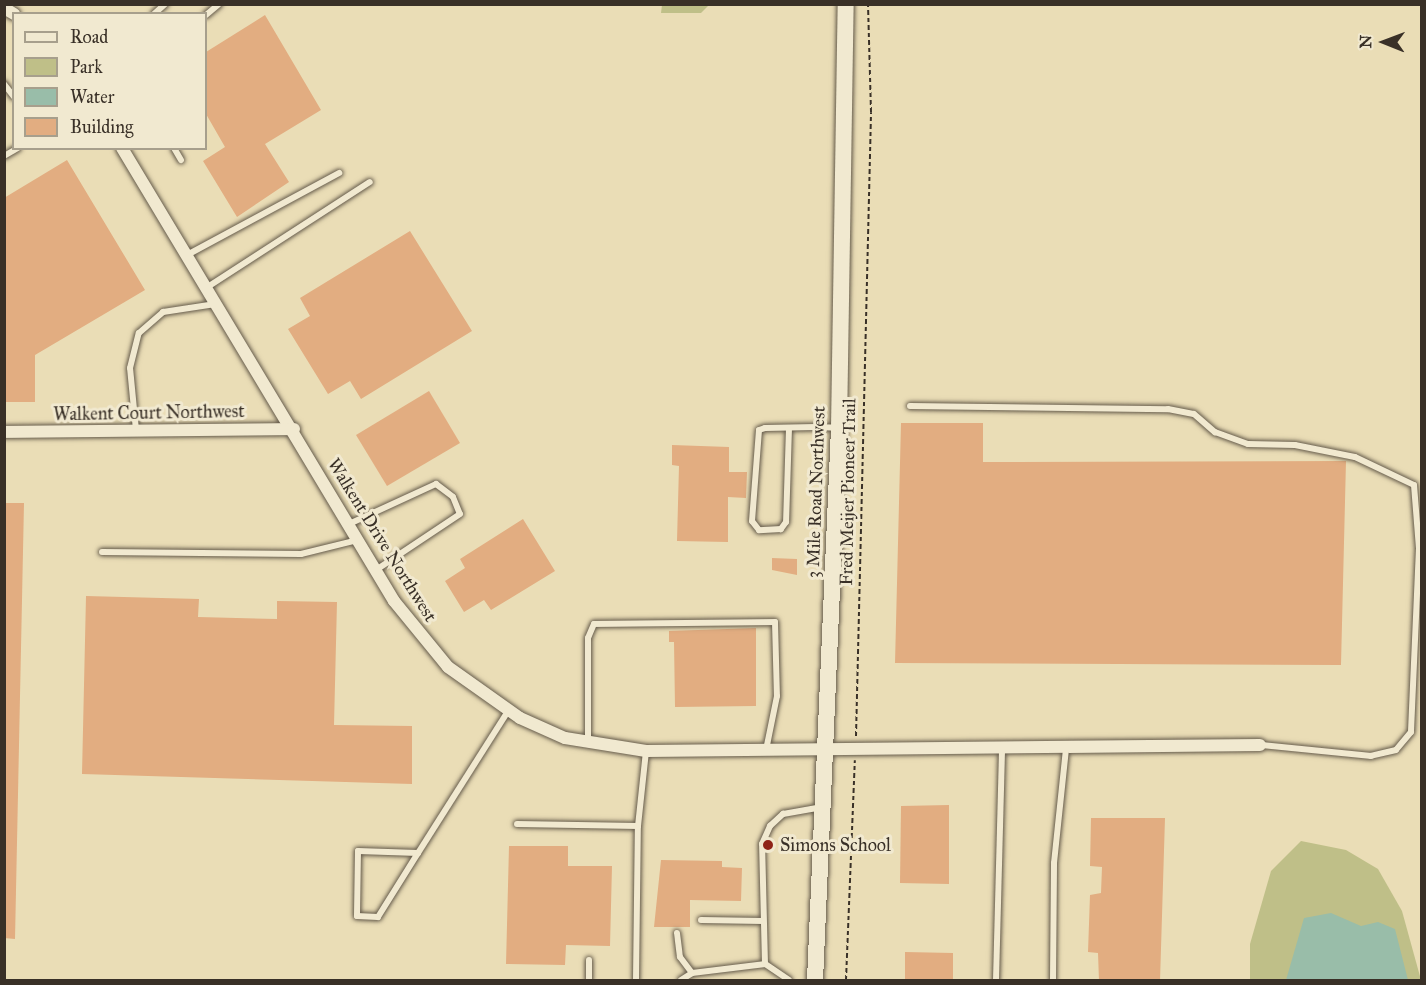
<!DOCTYPE html>
<html>
<head>
<meta charset="utf-8">
<style>
  body { margin:0 }
  #map { position:relative; width:1426px; height:985px; overflow:hidden; background:#eaddb6; font-family:"IM FELL Great Primer",serif }
  div>[style] { position:absolute }
  [style*='--x'] { left:calc(var(--x)*1px); top:calc(var(--y)*1px); width:calc(var(--w)*1px); rotate:calc(var(--a)*1deg) }
  .green>* { inset:0; background:#bfbf88 }
  .water>* { inset:0; background:#99bda9 }
  .building>* { inset:0; background:#e2ad81 }
  .path>* { height:2px; margin-top:-1px; transform-origin:0; background:repeating-linear-gradient(90deg,#393027 0 4.5px,transparent 0 7.5px) }
  .roads { filter:drop-shadow(0 0 2px #655b4b) drop-shadow(0 0 2px #655b4b) }
  .lane>* { height:6px; margin:-3px; padding:0 3px; transform-origin:3px; border-radius:3px; background:#f1e9d0 }
  .street>* { height:12px; margin:-6px; padding:0 6px; transform-origin:6px; border-radius:6px; background:#f1e9d0 }
  .secondary>* { height:16px; margin:-8px; padding:0 8px; transform-origin:8px; border-radius:8px; background:#f1e9d0 }
  .dots>* { width:16px; height:16px; translate:-50% -50%; box-sizing:border-box; border:3px solid #f1e9d0; border-radius:50% }
  span { translate:-50% -50%; white-space:nowrap; text-align:center; line-height:1.15; -webkit-text-stroke:6px #f1e9d0; paint-order:stroke }
  .street-label { font-size:18px; color:#393027 }
  .poi-label { font-size:18px; color:#393027 }
  .left { translate:0 -50%; text-align:left }
  .frame { position:absolute; inset:0; border:6px solid #393027; pointer-events:none }
  .legend { position:absolute; left:12px; top:12px; width:195px; height:138px; box-sizing:border-box; background:#f1e9d0; border:2px solid #a79f8c; margin:0; padding:8px 10px; list-style:none; font-size:18px; color:#393027 }
  .legend li { display:flex; align-items:center; gap:12px; height:30px }
  .legend b { width:30px; border:2px solid #a79f8c }
  .north { position:absolute; left:1354px; top:12px; width:60px; height:60px; -webkit-text-stroke:4px #f1e9d0; paint-order:stroke; rotate:271deg; font-size:16px; font-weight:700; line-height:24px; text-align:center; color:#393027 }
  .north::after { content:''; display:block; margin:auto; width:21px; height:27px; background:#393027; clip-path:polygon(50% 0,100% 100%,50% 72%,0 100%) }
</style>
</head>
<body>
<div id="map">
  <div class="green">
    <i style="clip-path:polygon(662px 5px,662px 4px,709px 5px,701px 13px,661px 13px)"></i>
    <i style="clip-path:polygon(1301px 841px,1346px 850px,1378px 869px,1402px 911px,1421px 980px,1250px 980px,1250px 944px,1271px 871px)"></i>
  </div>
  <div class="water">
    <i style="clip-path:polygon(1331px 913px,1361px 926px,1378px 922px,1395px 929px,1408px 980px,1286px 980px,1304px 918px)"></i>
  </div>
  <div class="building">
    <i style="clip-path:polygon(265px 15px,321px 110px,265px 144px,289px 182px,237px 217px,203px 161px,225px 147px,206px 114px,206px 52px)"></i>
    <i style="clip-path:polygon(67px 160px,145px 290px,35px 355px,35px 402px,4px 402px,4px 198px)"></i>
    <i style="clip-path:polygon(410px 231px,472px 331px,361px 399px,350px 381px,328px 394px,288px 329px,310px 316px,300px 298px)"></i>
    <i style="clip-path:polygon(429px 391px,460px 443px,387px 486px,356px 435px)"></i>
    <i style="clip-path:polygon(901px 423px,983px 423px,983px 462px,1346px 461px,1341px 665px,895px 663px)"></i>
    <i style="clip-path:polygon(672px 445px,729px 447px,729px 472px,747px 472px,746px 498px,728px 497px,728px 542px,677px 541px,679px 466px,672px 465px)"></i>
    <i style="clip-path:polygon(4px 503px,24px 503px,15px 939px,4px 938px)"></i>
    <i style="clip-path:polygon(523px 519px,555px 571px,491px 610px,484px 600px,464px 612px,445px 581px,465px 568px,460px 559px)"></i>
    <i style="clip-path:polygon(772px 558px,797px 559px,797px 575px,772px 570px)"></i>
    <i style="clip-path:polygon(86px 596px,199px 599px,198px 617px,277px 619px,277px 601px,337px 602px,334px 725px,412px 726px,412px 784px,82px 774px)"></i>
    <i style="clip-path:polygon(756px 628px,756px 706px,675px 707px,674px 642px,669px 642px,669px 631px)"></i>
    <i style="clip-path:polygon(949px 805px,949px 884px,900px 883px,901px 806px)"></i>
    <i style="clip-path:polygon(1091px 818px,1165px 818px,1160px 981px,1099px 981px,1098px 953px,1088px 952px,1090px 895px,1101px 893px,1102px 867px,1090px 866px)"></i>
    <i style="clip-path:polygon(509px 846px,568px 846px,568px 866px,612px 866px,610px 946px,566px 945px,565px 965px,506px 964px)"></i>
    <i style="clip-path:polygon(661px 860px,722px 861px,722px 867px,742px 868px,741px 901px,690px 900px,690px 927px,654px 927px)"></i>
    <i style="clip-path:polygon(905px 952px,953px 953px,953px 981px,905px 981px)"></i>
  </div>
  <div class="path">
    <i style="--x:856;--y:736;--w:624;--a:-88.62"></i>
    <i style="--x:871;--y:112;--w:108;--a:-91.6"></i>
    <i style="--x:846;--y:980;--w:220;--a:-87.7"></i>
  </div>
  <div class="roads">
    <div class="lane">
      <i style="--x:154;--y:14;--w:15;--a:-42"></i>
      <i style="--x:206;--y:15;--w:17;--a:-40"></i>
      <i style="--x:4;--y:84;--w:16;--a:52"></i>
      <i style="--x:174;--y:148;--w:14;--a:60"></i>
      <i style="--x:4;--y:156;--w:16;--a:-30"></i>
      <i style="--x:187;--y:255;--w:173;--a:-28.3"></i>
      <i style="--x:206;--y:288;--w:195;--a:-32.9"></i>
      <i style="--x:910;--y:406;--w:258;--a:0.7"></i>
      <i style="--x:1168;--y:409;--w:26;--a:11"></i>
      <i style="--x:1194;--y:414;--w:28;--a:41"></i>
      <i style="--x:1215;--y:432;--w:35;--a:20"></i>
      <i style="--x:1248;--y:444;--w:47;--a:1.2"></i>
      <i style="--x:1295;--y:445;--w:61;--a:11.3"></i>
      <i style="--x:1355;--y:457;--w:65;--a:25.4"></i>
      <i style="--x:1414;--y:485;--w:63;--a:85.5"></i>
      <i style="--x:1419;--y:548;--w:184;--a:92.5"></i>
      <i style="--x:1411;--y:732;--w:23;--a:130"></i>
      <i style="--x:1396;--y:750;--w:26;--a:167"></i>
      <i style="--x:1371;--y:756;--w:112;--a:-174.3"></i>
      <i style="--x:789;--y:428;--w:94;--a:91.8"></i>
      <i style="--x:786;--y:522;--w:9;--a:126"></i>
      <i style="--x:781;--y:529;--w:22;--a:177"></i>
      <i style="--x:759;--y:530;--w:11;--a:-128"></i>
      <i style="--x:752;--y:521;--w:91;--a:-85.6"></i>
      <i style="--x:759;--y:430;--w:6;--a:-18"></i>
      <i style="--x:765;--y:428;--w:50;--a:-1.1"></i>
      <i style="--x:815;--y:427;--w:23;--a:2"></i>
      <i style="--x:136;--y:430;--w:62;--a:-95.5"></i>
      <i style="--x:130;--y:368;--w:36;--a:-76"></i>
      <i style="--x:139;--y:333;--w:32;--a:-41"></i>
      <i style="--x:163;--y:312;--w:53;--a:-8.7"></i>
      <i style="--x:349;--y:524;--w:96;--a:-24.7"></i>
      <i style="--x:436;--y:484;--w:21;--a:37"></i>
      <i style="--x:453;--y:497;--w:18;--a:68"></i>
      <i style="--x:460;--y:514;--w:101;--a:146.3"></i>
      <i style="--x:102;--y:552;--w:199;--a:0.6"></i>
      <i style="--x:301;--y:554;--w:59;--a:-13.8"></i>
      <i style="--x:588;--y:743;--w:105;--a:-90"></i>
      <i style="--x:588;--y:638;--w:15;--a:-67"></i>
      <i style="--x:594;--y:624;--w:181;--a:-0.6"></i>
      <i style="--x:775;--y:622;--w:74;--a:88.5"></i>
      <i style="--x:777;--y:696;--w:55;--a:101.5"></i>
      <i style="--x:517;--y:824;--w:121;--a:0.9"></i>
      <i style="--x:418;--y:853;--w:60;--a:-178.1"></i>
      <i style="--x:358;--y:851;--w:65;--a:90.9"></i>
      <i style="--x:357;--y:916;--w:21;--a:3"></i>
      <i style="--x:378;--y:917;--w:75;--a:-58"></i>
      <i style="--x:418;--y:853;--w:168;--a:-57.6"></i>
      <i style="--x:701;--y:920;--w:62;--a:0.9"></i>
      <i style="--x:677;--y:933;--w:24;--a:83"></i>
      <i style="--x:680;--y:957;--w:20;--a:53"></i>
      <i style="--x:589;--y:960;--w:20;--a:90"></i>
      <i style="--x:636;--y:980;--w:154;--a:-89.3"></i>
      <i style="--x:638;--y:826;--w:75;--a:-83.9"></i>
      <i style="--x:681;--y:980;--w:13;--a:-32"></i>
      <i style="--x:692;--y:973;--w:74;--a:-7"></i>
      <i style="--x:789;--y:980;--w:29;--a:-146"></i>
      <i style="--x:765;--y:964;--w:120;--a:-91.4"></i>
      <i style="--x:762;--y:844;--w:20;--a:-66"></i>
      <i style="--x:770;--y:826;--w:18;--a:-43"></i>
      <i style="--x:783;--y:814;--w:40;--a:-10"></i>
      <i style="--x:996;--y:980;--w:232;--a:-88.5"></i>
      <i style="--x:1053;--y:980;--w:117;--a:-89.5"></i>
      <i style="--x:1054;--y:863;--w:116;--a:-84"></i>
    </div>
    <div class="street">
      <i style="--x:4;--y:8;--w:12;--a:31"></i>
      <i style="--x:122;--y:148;--w:528;--a:59.02"></i>
      <i style="--x:394;--y:601;--w:85;--a:50.7"></i>
      <i style="--x:448;--y:667;--w:88;--a:35.3"></i>
      <i style="--x:520;--y:718;--w:49;--a:24"></i>
      <i style="--x:565;--y:738;--w:82;--a:9.1"></i>
      <i style="--x:646;--y:751;--w:614;--a:-0.56"></i>
      <i style="--x:4;--y:432;--w:290;--a:-0.6"></i>
    </div>
    <div class="secondary">
      <i style="--x:815;--y:980;--w:553;--a:-87.51"></i>
      <i style="--x:839;--y:428;--w:424;--a:-89.1"></i>
    </div>
  </div>
  <div class="dots">
    <i style="left:768px;top:845px;background:#8f2418"></i>
  </div>
  <div class="street-label">
    <span style="left:149px;top:413px;rotate:-1deg">Walkent Court Northwest</span>
    <span style="left:816px;top:492px;rotate:-88deg">3 Mile Road Northwest</span>
    <span style="left:848px;top:492px;rotate:-89deg">Fred Meijer Pioneer Trail</span>
    <span style="left:382px;top:540px;rotate:58deg">Walkent Drive Northwest</span>
  </div>
  <div class="poi-label">
    <span class="left" style="left:780px;top:845px">Simons School</span>
  </div>
  <div class="frame"></div>
  <ul class="legend">
  <li><b style="height:8px;background:#f1e9d0"></b>Road</li>
  <li><b style="height:16px;background:#bfbf88"></b>Park</li>
  <li><b style="height:16px;background:#99bda9"></b>Water</li>
  <li><b style="height:16px;background:#e2ad81"></b>Building</li>
  </ul>
  <div class="north">N</div>
</div>
</body>
</html>
